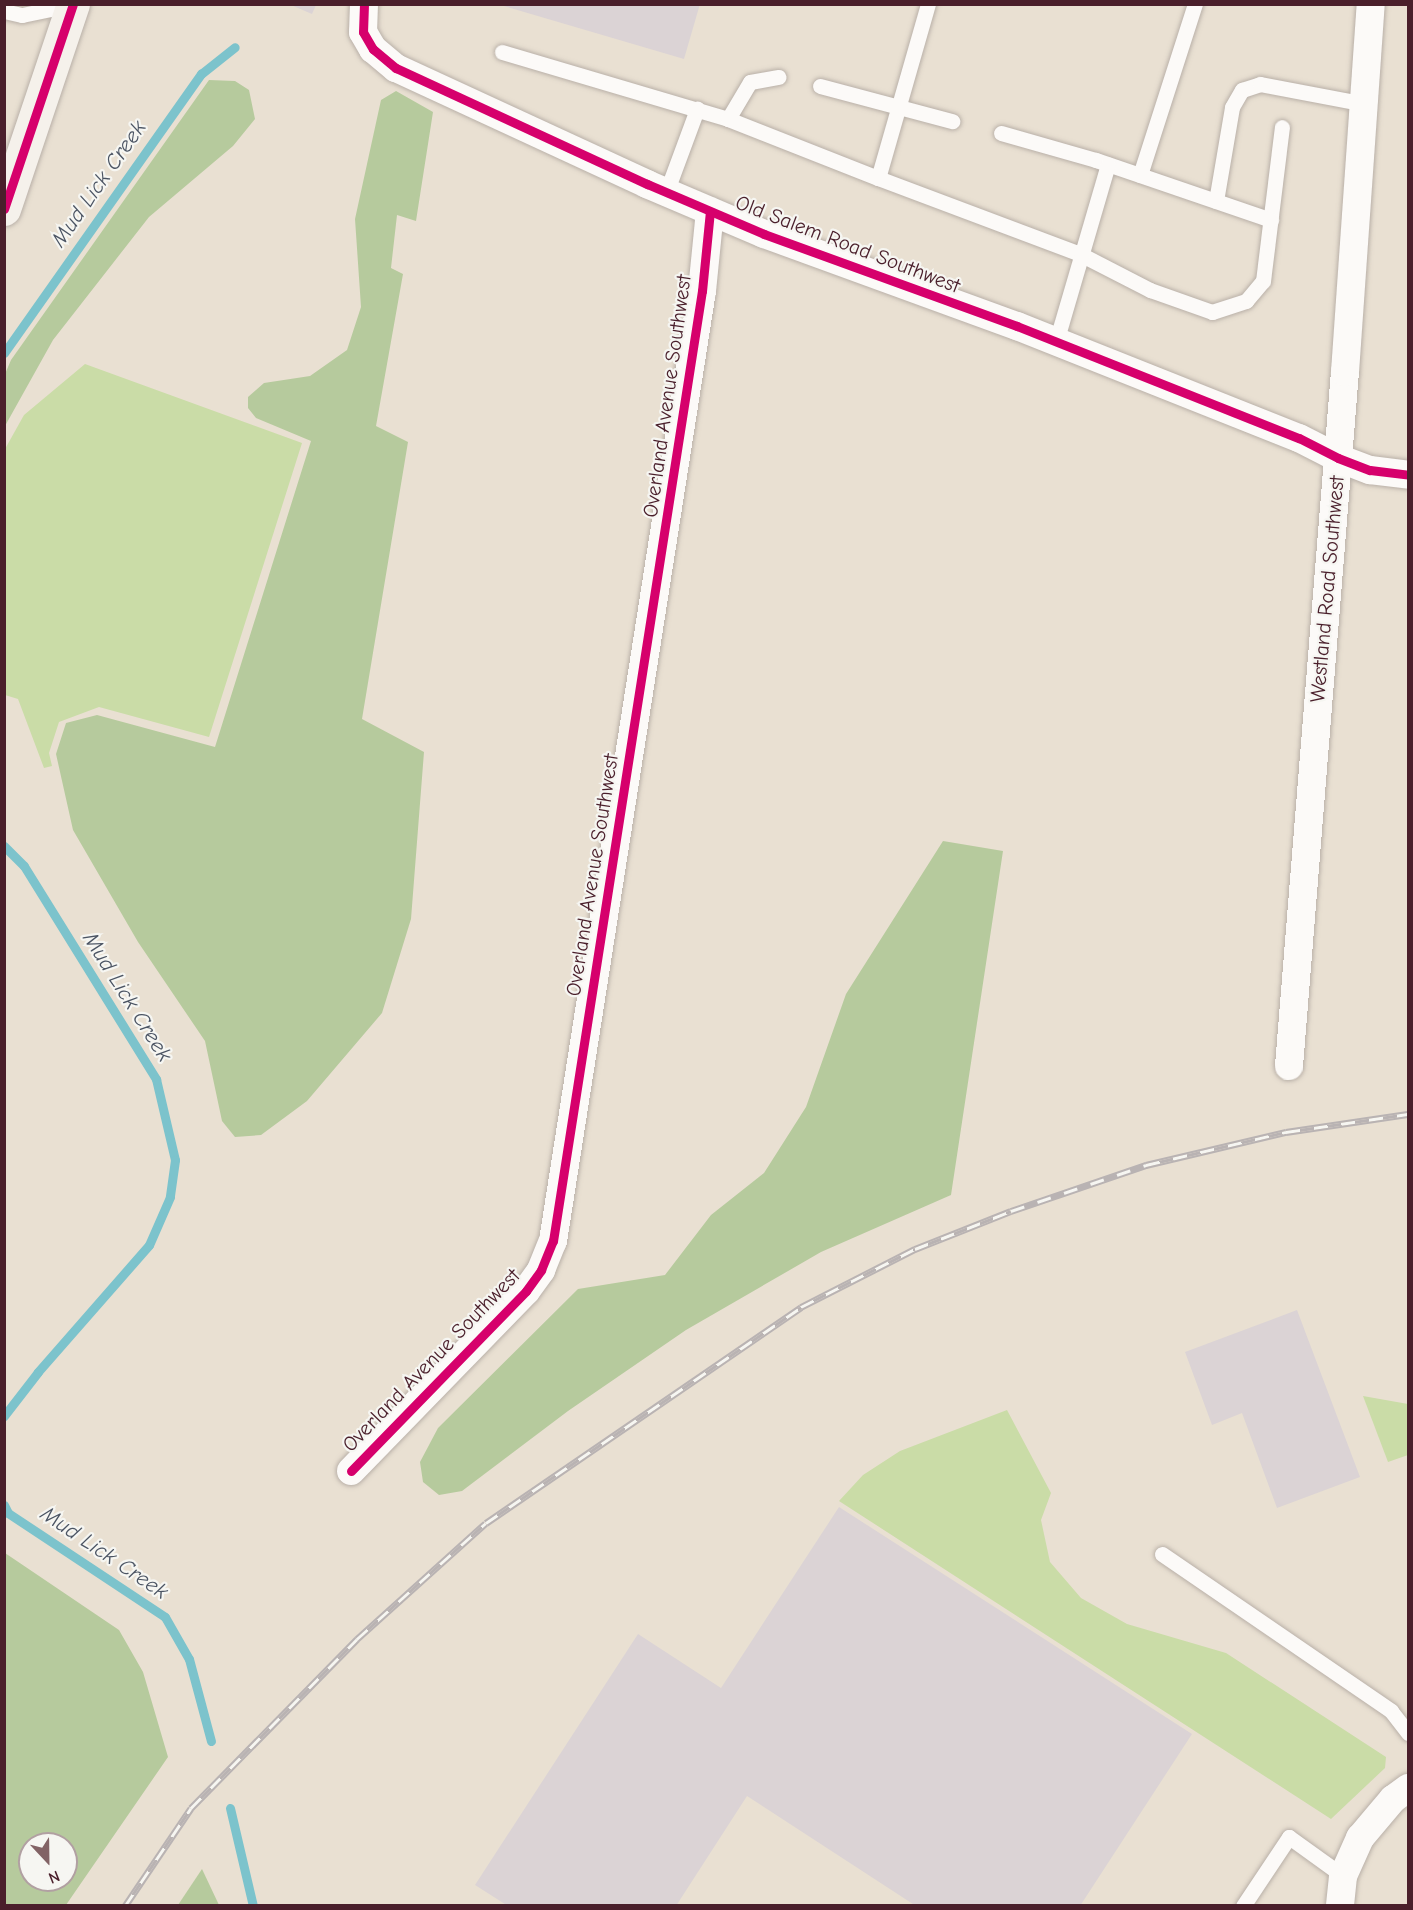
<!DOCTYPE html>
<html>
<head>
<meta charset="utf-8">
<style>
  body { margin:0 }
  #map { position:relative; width:1413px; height:1910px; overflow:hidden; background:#e9e0d2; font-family:"Comic Neue",sans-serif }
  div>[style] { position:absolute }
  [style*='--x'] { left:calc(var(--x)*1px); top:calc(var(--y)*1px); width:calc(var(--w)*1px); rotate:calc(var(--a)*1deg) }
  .green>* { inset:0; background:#cadca7 }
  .forest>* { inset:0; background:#b6ca9d }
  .stream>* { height:9px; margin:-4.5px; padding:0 4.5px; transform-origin:4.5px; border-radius:4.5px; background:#7cc3cc }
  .building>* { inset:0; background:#dbd3d5 }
  .roads { filter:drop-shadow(0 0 2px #b9b0a8) drop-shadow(0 0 2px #b9b0a8) }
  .lane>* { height:15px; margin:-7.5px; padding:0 7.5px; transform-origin:7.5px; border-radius:7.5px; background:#fcfaf8 }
  .street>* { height:28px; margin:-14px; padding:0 14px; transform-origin:14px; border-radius:14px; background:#fcfaf8 }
  .secondary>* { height:33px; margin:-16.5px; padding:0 16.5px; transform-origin:16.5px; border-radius:16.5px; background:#f5f1eb }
  .rail>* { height:7px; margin-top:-3.5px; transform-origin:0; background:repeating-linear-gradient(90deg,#f6f6f2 0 14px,#b9b3b3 0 28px); box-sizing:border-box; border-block:2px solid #b9b3b3 }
  .cycleway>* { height:9px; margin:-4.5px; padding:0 4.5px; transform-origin:4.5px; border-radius:4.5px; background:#d6006c }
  span { translate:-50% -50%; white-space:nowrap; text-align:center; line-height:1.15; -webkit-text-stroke:4.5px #f6f6f2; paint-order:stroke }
  .street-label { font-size:21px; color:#4a1f2b }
  .water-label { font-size:22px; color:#4b5463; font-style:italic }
  .frame { position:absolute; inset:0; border:6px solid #4a1f2b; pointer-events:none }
  .north { position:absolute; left:18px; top:1832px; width:60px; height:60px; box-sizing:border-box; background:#f6f6f2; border:2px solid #b1a0a2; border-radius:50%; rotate:158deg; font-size:16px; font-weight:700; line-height:24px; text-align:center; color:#4a1f2b }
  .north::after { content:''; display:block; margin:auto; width:21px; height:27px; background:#826365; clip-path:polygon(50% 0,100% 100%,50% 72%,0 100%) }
</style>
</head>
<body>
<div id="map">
  <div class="green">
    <i style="clip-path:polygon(85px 364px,302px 443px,209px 737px,99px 707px,59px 722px,49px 753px,52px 766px,44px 768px,18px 699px,5px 695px,5px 449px,24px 415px)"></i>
    <i style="clip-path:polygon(1363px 1396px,1408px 1404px,1408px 1455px,1388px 1462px)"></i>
    <i style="clip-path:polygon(1007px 1410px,1051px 1493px,1041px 1520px,1050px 1562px,1081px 1598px,1127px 1624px,1226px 1653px,1386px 1757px,1385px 1768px,1331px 1819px,839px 1501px,863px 1475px,900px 1451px)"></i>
  </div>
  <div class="forest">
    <i style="clip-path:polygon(209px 80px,235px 81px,249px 90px,255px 119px,233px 146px,149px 217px,53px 340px,5px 426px,5px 374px,11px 360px)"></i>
    <i style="clip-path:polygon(396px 91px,433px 112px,416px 221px,397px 215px,391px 268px,403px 274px,376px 426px,408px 442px,362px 719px,424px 752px,411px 919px,382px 1013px,307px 1101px,261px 1135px,235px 1137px,222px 1121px,205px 1041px,138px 942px,73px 830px,56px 754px,66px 723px,97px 715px,215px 747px,311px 441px,256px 418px,248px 408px,248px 397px,264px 383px,310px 376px,347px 350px,361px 307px,355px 219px,381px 100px)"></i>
    <i style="clip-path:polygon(943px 841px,1003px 851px,951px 1195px,821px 1252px,686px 1330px,568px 1411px,462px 1491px,439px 1495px,423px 1482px,420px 1462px,438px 1428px,578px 1289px,665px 1275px,711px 1215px,764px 1173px,806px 1107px,846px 994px)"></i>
    <i style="clip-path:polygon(evenodd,5px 1553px,119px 1630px,143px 1672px,168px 1757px,66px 1905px,5px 1905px,5px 1553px,30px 1844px,66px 1844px,66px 1880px,30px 1880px,30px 1844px)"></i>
    <i style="clip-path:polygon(202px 1869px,219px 1905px,178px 1905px)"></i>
  </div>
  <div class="stream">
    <i style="--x:4;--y:353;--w:342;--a:-54.8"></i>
    <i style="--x:201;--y:74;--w:43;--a:-38.5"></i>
    <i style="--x:4;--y:846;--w:28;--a:45"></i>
    <i style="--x:24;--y:866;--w:251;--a:58.2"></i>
    <i style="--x:156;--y:1079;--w:83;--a:76.8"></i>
    <i style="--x:175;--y:1160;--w:37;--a:98"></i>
    <i style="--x:170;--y:1197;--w:52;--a:113.6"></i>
    <i style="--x:149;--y:1245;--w:169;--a:131.2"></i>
    <i style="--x:38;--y:1372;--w:56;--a:127.7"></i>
    <i style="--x:4;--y:1505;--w:9;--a:63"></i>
    <i style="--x:8;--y:1513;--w:188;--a:33.5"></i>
    <i style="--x:165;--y:1617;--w:48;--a:60.3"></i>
    <i style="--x:189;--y:1659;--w:85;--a:75"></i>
    <i style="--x:230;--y:1808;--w:101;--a:76.8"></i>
  </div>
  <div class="building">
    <i style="clip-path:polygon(497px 4px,700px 4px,684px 59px)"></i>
    <i style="clip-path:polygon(291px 5px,316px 5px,312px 14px)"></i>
    <i style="clip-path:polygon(1297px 1310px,1360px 1477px,1277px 1508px,1242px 1413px,1212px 1425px,1185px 1352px)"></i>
    <i style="clip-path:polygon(839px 1507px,1192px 1734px,1080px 1906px,916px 1906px,747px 1796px,676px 1906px,508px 1906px,475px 1885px,638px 1634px,721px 1688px)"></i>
  </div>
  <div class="roads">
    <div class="lane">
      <i style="--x:928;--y:4;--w:181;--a:106"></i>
      <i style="--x:878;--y:178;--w:216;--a:20.6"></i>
      <i style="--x:1080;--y:254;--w:79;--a:27.2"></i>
      <i style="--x:1150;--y:290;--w:66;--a:19.5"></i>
      <i style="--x:1212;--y:312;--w:36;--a:-18"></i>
      <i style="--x:1246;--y:301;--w:26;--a:-50"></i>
      <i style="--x:1263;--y:281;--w:155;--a:-83"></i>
      <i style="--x:4;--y:11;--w:18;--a:13"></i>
      <i style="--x:22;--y:15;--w:53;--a:-11.9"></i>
      <i style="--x:502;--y:52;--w:236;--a:16.5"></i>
      <i style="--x:728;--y:119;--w:161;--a:21.5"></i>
      <i style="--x:820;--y:86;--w:137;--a:14.9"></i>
      <i style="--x:728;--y:119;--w:43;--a:-59.3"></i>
      <i style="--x:750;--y:82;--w:29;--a:-10"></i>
      <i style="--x:1001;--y:133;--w:99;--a:15.9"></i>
      <i style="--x:1096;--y:160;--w:185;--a:18.9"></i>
      <i style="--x:1140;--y:175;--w:180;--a:-72.2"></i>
      <i style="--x:666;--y:193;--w:90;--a:-69.7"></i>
      <i style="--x:1216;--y:201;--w:95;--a:-80.3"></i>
      <i style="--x:1232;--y:107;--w:20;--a:-60"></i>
      <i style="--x:1242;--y:90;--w:19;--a:-18"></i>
      <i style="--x:1260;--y:84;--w:103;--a:10.7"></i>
      <i style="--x:1056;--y:342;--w:185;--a:-73.7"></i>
      <i style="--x:1162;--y:1554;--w:278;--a:34.4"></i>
      <i style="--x:1391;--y:1711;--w:28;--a:52"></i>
      <i style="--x:1243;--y:1906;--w:83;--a:-56.3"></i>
      <i style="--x:1289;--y:1837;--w:67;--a:35.8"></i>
    </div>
    <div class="street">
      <i style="--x:364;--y:4;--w:28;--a:92"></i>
      <i style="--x:363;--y:32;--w:20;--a:60"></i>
      <i style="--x:373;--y:49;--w:30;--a:40"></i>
      <i style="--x:396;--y:68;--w:277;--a:24.8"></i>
      <i style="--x:647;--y:184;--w:127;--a:23.1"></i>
      <i style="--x:764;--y:234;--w:269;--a:20"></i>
      <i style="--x:1017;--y:326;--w:303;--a:21.7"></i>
      <i style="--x:1299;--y:438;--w:44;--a:27.1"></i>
      <i style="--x:1338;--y:458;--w:34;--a:21"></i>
      <i style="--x:1370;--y:470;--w:38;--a:7"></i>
      <i style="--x:1289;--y:1066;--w:696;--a:-85.39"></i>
      <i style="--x:1345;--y:372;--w:369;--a:-86"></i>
      <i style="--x:351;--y:1471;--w:251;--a:-45.8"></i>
      <i style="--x:526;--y:1291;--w:26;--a:-54"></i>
      <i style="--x:541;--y:1270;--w:31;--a:-68"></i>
      <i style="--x:553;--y:1241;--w:962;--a:-81.09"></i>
      <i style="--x:702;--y:291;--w:80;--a:-84.3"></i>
      <i style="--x:1340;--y:1905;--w:29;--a:-84"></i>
      <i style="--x:1343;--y:1876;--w:42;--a:-65.9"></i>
      <i style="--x:1360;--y:1838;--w:51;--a:-49.8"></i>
      <i style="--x:1393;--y:1799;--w:19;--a:-36"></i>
    </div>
    <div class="secondary">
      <i style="--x:4;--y:209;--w:216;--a:-71.4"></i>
    </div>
  </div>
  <div class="rail">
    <i style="--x:125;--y:1906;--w:118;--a:-56"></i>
    <i style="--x:191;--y:1808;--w:237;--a:-45.5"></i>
    <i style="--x:357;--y:1639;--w:173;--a:-42"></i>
    <i style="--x:486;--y:1523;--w:382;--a:-34.4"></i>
    <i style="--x:801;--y:1307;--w:128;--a:-27"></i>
    <i style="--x:915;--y:1249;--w:103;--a:-21.6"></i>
    <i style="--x:1011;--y:1211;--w:143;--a:-18.8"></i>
    <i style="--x:1146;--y:1165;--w:144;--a:-13.3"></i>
    <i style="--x:1286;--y:1132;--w:123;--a:-8.4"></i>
  </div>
  <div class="cycleway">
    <i style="--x:364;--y:4;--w:28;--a:92"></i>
    <i style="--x:363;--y:32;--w:20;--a:60"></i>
    <i style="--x:373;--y:49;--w:30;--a:40"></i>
    <i style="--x:396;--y:68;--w:277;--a:24.8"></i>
    <i style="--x:647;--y:184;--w:127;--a:23.1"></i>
    <i style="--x:764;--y:234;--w:269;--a:20"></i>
    <i style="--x:1017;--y:326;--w:303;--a:21.7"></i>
    <i style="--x:1299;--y:438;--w:44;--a:27.1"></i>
    <i style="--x:1338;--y:458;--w:34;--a:21"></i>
    <i style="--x:1370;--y:470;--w:38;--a:7"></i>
    <i style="--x:4;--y:209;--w:216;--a:-71.4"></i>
    <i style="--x:351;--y:1471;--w:251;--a:-45.8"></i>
    <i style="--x:526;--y:1291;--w:26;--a:-54"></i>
    <i style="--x:541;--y:1270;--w:31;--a:-68"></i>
    <i style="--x:553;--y:1241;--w:962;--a:-81.09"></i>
    <i style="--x:702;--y:291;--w:80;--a:-84.3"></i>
  </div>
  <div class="street-label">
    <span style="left:848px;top:244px;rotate:21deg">Old Salem Road Southwest</span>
    <span style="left:667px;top:396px;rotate:-82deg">Overland Avenue Southwest</span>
    <span style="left:1327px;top:589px;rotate:-85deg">Westland Road Southwest</span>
    <span style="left:592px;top:875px;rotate:-81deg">Overland Avenue Southwest</span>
    <span style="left:431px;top:1360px;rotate:-46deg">Overland Avenue Southwest</span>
  </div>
  <div class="water-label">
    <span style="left:99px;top:184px;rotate:-55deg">Mud Lick Creek</span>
    <span style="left:127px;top:997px;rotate:58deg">Mud Lick Creek</span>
    <span style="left:104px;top:1553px;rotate:34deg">Mud Lick Creek</span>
  </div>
  <div class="frame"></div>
  <div class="north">N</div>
</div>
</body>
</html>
